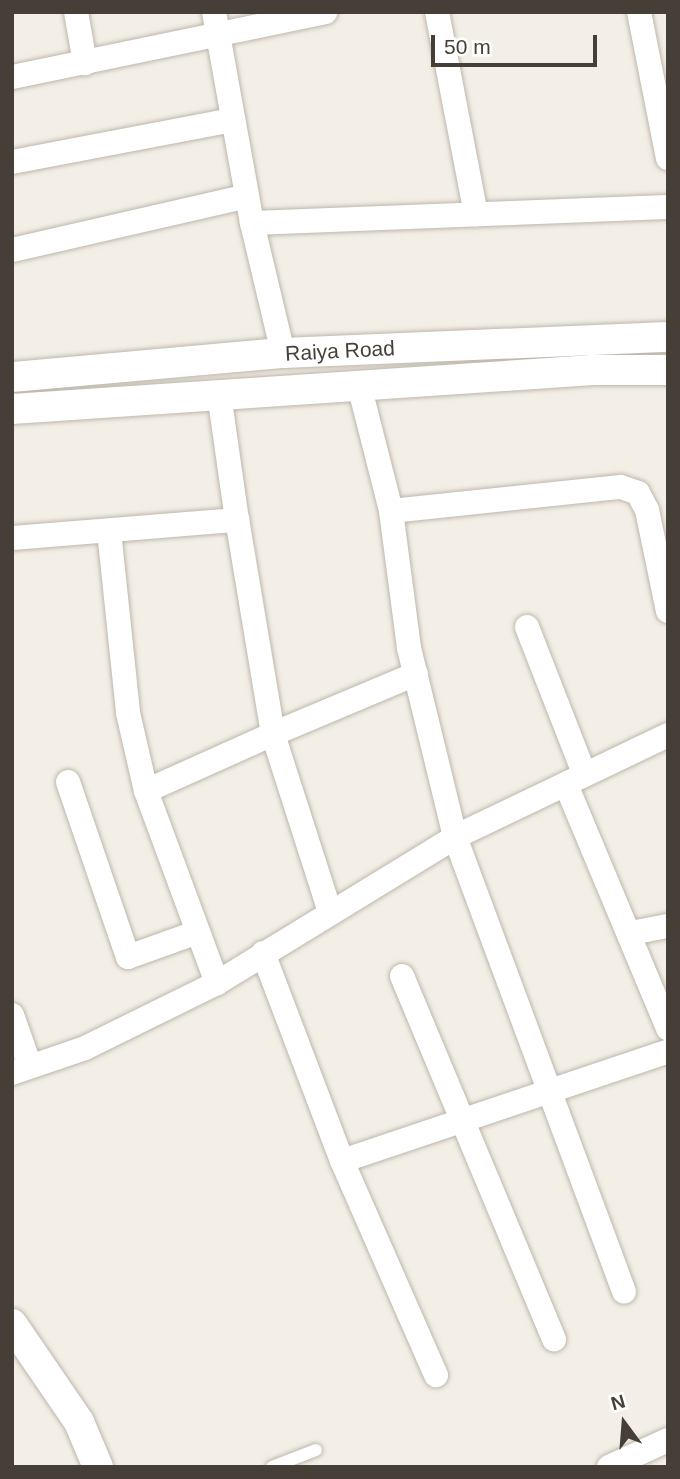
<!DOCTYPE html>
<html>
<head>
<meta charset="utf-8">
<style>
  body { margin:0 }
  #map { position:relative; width:680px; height:1479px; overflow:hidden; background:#f3efe7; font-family:Helvetica,sans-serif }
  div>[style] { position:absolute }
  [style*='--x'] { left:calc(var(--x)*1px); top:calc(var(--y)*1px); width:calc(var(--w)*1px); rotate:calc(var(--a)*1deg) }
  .roads { filter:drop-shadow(0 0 2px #beb6aa) drop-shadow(0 0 2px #beb6aa) }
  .service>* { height:12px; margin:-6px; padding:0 6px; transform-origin:6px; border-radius:6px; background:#fff }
  .minor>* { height:24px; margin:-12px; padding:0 12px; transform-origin:12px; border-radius:12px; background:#fff }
  .tertiary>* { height:30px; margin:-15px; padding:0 15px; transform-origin:15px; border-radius:15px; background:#fff }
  span { translate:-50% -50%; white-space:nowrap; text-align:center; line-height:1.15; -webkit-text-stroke:5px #fff; paint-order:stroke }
  .street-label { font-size:21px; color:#463f37 }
  .frame { position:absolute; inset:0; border:14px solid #463f37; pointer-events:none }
  .north { position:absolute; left:589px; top:1388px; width:70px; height:70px; -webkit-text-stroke:5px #fff; paint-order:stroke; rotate:344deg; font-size:19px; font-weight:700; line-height:28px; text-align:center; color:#463f37 }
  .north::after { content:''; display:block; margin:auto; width:24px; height:32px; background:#463f37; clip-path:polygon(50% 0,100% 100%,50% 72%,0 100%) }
  .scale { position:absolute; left:431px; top:35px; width:166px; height:32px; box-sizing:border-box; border:4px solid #463f37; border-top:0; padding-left:9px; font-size:21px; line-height:24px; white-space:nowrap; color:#463f37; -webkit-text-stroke:5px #fff; paint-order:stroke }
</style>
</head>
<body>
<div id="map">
  <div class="roads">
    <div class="service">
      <i style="--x:272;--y:1467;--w:47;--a:-21.1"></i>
    </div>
    <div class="minor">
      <i style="--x:76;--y:12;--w:52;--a:80"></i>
      <i style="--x:214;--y:12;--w:214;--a:79.8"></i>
      <i style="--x:252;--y:223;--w:134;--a:76.6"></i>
      <i style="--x:437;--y:12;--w:206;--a:79.1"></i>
      <i style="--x:639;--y:12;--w:149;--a:78.8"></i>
      <i style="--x:12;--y:77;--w:320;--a:-11.7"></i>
      <i style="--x:12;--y:162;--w:225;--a:-10.8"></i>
      <i style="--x:252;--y:223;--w:416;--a:-2.2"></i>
      <i style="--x:12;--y:250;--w:241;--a:-12.9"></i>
      <i style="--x:359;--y:385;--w:130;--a:75.7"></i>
      <i style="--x:391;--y:511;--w:138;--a:82.5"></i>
      <i style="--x:409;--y:648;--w:195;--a:76.3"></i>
      <i style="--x:455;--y:837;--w:485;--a:69.6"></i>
      <i style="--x:391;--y:511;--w:231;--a:-6"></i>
      <i style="--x:621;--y:487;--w:18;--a:19"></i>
      <i style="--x:638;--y:493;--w:19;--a:62"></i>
      <i style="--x:647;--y:510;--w:103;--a:78.3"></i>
      <i style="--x:109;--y:531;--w:183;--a:84"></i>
      <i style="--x:128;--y:713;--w:80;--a:77"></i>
      <i style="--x:146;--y:791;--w:205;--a:69.7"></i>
      <i style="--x:12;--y:538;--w:226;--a:-4.6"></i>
      <i style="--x:237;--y:520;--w:128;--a:-98.1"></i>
      <i style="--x:527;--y:627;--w:157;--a:68.7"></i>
      <i style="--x:68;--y:782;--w:185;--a:71.1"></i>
      <i style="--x:128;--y:957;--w:74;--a:-19.7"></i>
      <i style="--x:567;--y:787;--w:262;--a:67.3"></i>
      <i style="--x:146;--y:791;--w:139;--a:-24.2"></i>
      <i style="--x:273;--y:734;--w:217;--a:-99.5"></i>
      <i style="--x:330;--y:912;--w:187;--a:-107.8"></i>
      <i style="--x:273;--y:734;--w:155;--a:-22.8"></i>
      <i style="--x:631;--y:933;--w:38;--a:-11"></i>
      <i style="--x:263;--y:953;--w:222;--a:69.2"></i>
      <i style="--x:342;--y:1161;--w:234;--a:66.3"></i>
      <i style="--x:402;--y:976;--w:394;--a:67.3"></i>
      <i style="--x:12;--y:1015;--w:54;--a:70.6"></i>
      <i style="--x:12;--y:1073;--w:77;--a:-18.9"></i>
      <i style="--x:85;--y:1048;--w:147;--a:-26.2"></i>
      <i style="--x:217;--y:983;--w:279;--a:-31.5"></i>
      <i style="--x:455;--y:837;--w:236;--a:-25.6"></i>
      <i style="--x:342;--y:1161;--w:344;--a:-18.6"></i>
      <i style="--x:609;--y:1467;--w:65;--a:-24.6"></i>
    </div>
    <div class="tertiary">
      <i style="--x:12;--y:377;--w:272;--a:-5.1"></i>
      <i style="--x:283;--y:353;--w:385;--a:-2.4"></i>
      <i style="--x:12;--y:409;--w:582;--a:-3.84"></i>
      <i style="--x:593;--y:370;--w:75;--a:0"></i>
      <i style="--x:12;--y:1324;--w:119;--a:55.6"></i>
      <i style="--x:79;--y:1422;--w:49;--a:67.1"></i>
    </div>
  </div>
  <div class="street-label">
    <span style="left:340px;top:351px;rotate:-3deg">Raiya Road</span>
  </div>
  <div class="frame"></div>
  <div class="north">N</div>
  <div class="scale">50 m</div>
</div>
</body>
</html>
